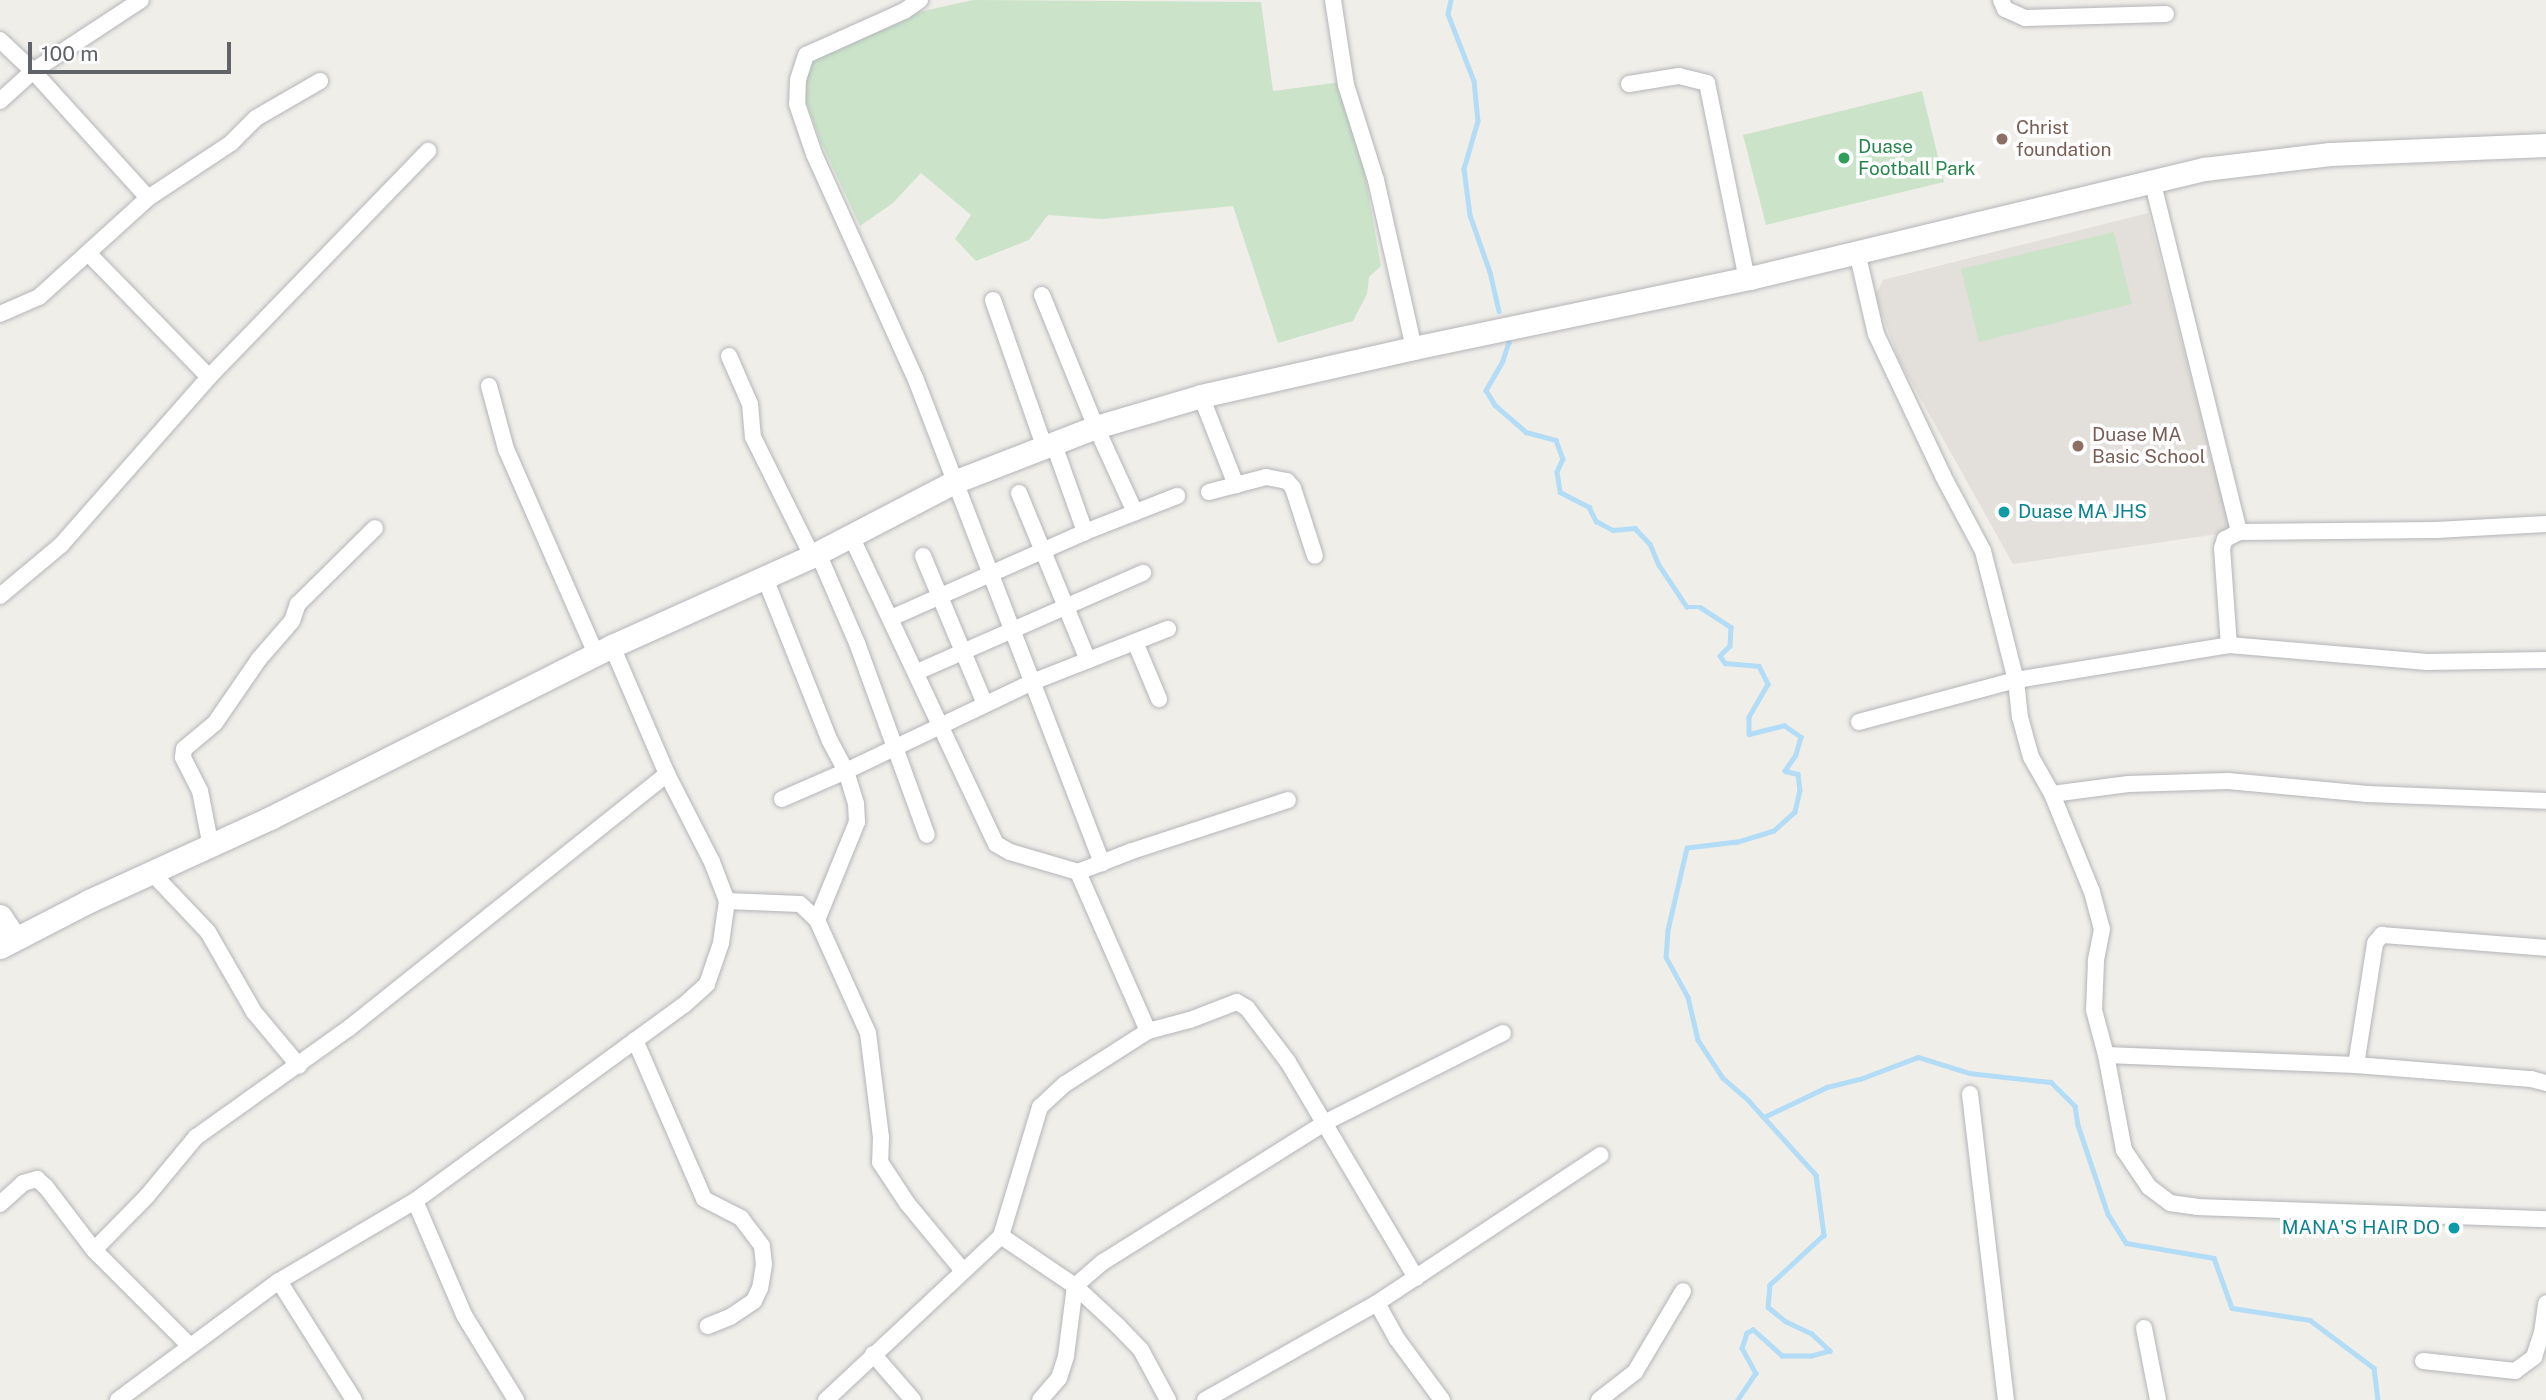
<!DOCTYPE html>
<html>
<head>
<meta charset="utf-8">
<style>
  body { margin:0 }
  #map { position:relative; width:2546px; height:1400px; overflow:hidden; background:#f0eee9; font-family:"Public Sans",sans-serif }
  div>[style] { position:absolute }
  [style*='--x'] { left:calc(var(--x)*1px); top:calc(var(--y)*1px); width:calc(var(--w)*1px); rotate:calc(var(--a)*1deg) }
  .education>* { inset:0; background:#e3dfda }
  .green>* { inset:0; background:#cbe4c9 }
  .stream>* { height:4.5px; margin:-2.25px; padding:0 2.25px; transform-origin:2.25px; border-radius:2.25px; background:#b3ddf6 }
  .roads { filter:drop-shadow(0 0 2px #b3b5b9) drop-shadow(0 0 2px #b3b5b9) }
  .street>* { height:16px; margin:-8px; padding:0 8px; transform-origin:8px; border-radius:8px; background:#fff }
  .secondary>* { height:23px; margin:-11.5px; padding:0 11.5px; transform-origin:11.5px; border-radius:11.5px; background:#fff }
  .dots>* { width:19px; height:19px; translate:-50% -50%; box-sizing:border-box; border:4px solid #fff; border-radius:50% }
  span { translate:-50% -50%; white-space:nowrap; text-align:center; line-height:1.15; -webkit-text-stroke:7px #fff; paint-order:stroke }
  .education-label { font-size:19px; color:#785e54 }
  .left { translate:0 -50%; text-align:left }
  .leisure-label { font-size:19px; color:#27864d }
  .culture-label { font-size:19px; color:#0d838f }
  .right { translate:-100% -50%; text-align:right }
  .scale { position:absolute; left:28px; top:42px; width:203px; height:32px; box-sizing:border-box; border:4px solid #606367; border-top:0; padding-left:9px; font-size:21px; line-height:24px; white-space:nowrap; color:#606367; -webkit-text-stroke:5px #fff; paint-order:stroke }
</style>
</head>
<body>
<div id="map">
  <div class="education">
    <i style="clip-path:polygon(2148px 213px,2231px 532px,2013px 564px,1899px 360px,1875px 296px,1883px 280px)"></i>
  </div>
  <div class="green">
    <i style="clip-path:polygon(973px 0,1261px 2px,1273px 91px,1341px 82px,1359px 141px,1381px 266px,1369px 277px,1367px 294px,1353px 321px,1278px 343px,1233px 206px,1102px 219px,1048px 215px,1029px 240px,976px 261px,955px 239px,971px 215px,921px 173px,893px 203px,860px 226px,821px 142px,803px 93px,807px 60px,819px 52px,919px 12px)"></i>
    <i style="clip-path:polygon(1922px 91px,1944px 182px,1766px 225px,1743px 135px)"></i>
    <i style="clip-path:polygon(2114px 232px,2132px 304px,1979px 342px,1961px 269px)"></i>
  </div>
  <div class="stream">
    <i style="--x:1451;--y:0;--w:14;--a:102"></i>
    <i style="--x:1448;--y:14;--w:72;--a:68.8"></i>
    <i style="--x:1474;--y:81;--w:40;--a:84.3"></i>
    <i style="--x:1478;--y:121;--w:50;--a:106.3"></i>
    <i style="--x:1464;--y:169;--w:46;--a:82.6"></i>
    <i style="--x:1470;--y:215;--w:60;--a:70.7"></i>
    <i style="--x:1490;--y:272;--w:40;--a:77"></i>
    <i style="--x:1506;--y:335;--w:8;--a:67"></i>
    <i style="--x:1509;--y:342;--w:20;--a:108"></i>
    <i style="--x:1503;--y:361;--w:34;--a:120"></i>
    <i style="--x:1486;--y:390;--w:17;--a:59"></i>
    <i style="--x:1495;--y:405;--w:41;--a:41.1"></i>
    <i style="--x:1526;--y:432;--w:31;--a:15"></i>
    <i style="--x:1556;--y:440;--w:20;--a:70"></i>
    <i style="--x:1563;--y:459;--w:14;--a:115"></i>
    <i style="--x:1557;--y:472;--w:20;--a:81"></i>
    <i style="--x:1560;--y:492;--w:33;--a:27"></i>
    <i style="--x:1589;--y:507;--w:16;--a:63"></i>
    <i style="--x:1596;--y:521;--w:19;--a:28"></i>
    <i style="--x:1613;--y:530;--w:22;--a:-5"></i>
    <i style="--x:1635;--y:528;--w:22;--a:47"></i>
    <i style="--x:1650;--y:544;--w:23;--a:67"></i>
    <i style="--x:1659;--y:565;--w:50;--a:56.3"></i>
    <i style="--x:1687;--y:607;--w:13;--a:0"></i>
    <i style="--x:1700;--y:607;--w:37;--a:33"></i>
    <i style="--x:1731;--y:627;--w:19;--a:93"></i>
    <i style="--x:1730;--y:646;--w:14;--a:135"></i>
    <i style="--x:1720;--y:656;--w:9;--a:54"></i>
    <i style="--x:1725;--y:663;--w:34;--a:5"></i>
    <i style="--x:1759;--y:666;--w:20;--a:63"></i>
    <i style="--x:1768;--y:684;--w:38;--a:120"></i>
    <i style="--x:1749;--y:717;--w:17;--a:90"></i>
    <i style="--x:1749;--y:734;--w:36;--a:-14"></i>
    <i style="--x:1784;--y:725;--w:21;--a:35"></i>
    <i style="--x:1801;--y:737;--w:19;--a:106"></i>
    <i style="--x:1796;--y:755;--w:19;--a:125"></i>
    <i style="--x:1785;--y:771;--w:13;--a:13"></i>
    <i style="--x:1798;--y:774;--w:16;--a:83"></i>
    <i style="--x:1800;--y:790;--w:23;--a:103"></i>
    <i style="--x:1795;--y:812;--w:28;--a:138"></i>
    <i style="--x:1774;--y:831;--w:39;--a:163"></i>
    <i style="--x:1737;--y:842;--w:50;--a:173.2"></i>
    <i style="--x:1687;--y:848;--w:84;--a:103"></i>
    <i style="--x:1668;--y:930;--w:27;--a:94"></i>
    <i style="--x:1666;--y:957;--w:46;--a:61.2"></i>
    <i style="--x:1688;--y:997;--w:44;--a:76.9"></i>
    <i style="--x:1698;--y:1040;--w:45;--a:56.7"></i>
    <i style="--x:1723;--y:1078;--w:35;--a:41"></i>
    <i style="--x:1749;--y:1101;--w:100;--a:47.8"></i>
    <i style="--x:1816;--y:1175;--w:61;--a:82.4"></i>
    <i style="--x:1824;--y:1235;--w:74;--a:137.2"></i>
    <i style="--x:1770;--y:1285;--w:22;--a:95"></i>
    <i style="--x:1768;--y:1307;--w:22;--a:39"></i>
    <i style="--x:1785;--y:1321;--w:29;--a:25"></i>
    <i style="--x:1811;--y:1333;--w:26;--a:43"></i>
    <i style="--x:1830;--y:1351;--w:20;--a:165"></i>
    <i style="--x:1811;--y:1356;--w:29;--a:180"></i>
    <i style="--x:1782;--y:1356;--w:39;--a:-138"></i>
    <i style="--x:1753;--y:1330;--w:7;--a:153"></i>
    <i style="--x:1747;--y:1333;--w:16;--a:108"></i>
    <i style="--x:1742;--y:1348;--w:29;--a:61"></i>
    <i style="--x:1756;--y:1373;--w:32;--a:124"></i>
    <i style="--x:1764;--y:1117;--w:70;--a:-25.5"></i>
    <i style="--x:1827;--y:1087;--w:34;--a:-14"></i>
    <i style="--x:1860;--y:1079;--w:62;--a:-20.8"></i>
    <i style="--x:1918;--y:1057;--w:53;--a:17.4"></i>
    <i style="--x:1969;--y:1073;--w:82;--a:6.3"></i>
    <i style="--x:2051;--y:1082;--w:34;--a:45"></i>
    <i style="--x:2075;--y:1106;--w:19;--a:81"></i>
    <i style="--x:2078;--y:1125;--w:94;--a:71.4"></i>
    <i style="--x:2108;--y:1214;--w:34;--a:58"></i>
    <i style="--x:2126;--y:1243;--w:89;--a:9.7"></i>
    <i style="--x:2214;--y:1258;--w:53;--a:70.2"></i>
    <i style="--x:2232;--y:1308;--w:79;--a:8.7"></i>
    <i style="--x:2310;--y:1320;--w:80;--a:36.9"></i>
    <i style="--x:2374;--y:1368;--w:32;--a:83"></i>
  </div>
  <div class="roads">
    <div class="street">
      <i style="--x:920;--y:0;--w:19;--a:145"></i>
      <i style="--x:904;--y:11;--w:107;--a:155.8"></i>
      <i style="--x:806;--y:55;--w:26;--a:108"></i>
      <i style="--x:798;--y:80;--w:24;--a:92"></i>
      <i style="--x:797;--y:104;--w:53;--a:71.2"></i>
      <i style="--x:814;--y:154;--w:248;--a:65.7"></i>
      <i style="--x:916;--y:380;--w:518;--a:68.94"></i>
      <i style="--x:1333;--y:0;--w:86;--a:81.3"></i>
      <i style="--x:1346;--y:85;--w:100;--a:72.5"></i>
      <i style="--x:1376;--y:180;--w:172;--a:77.3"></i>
      <i style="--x:2001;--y:0;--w:10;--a:66"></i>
      <i style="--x:2005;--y:9;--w:22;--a:24"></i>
      <i style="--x:2025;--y:18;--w:141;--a:-1.6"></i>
      <i style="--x:0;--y:40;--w:45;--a:43.2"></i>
      <i style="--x:33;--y:71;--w:171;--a:47.8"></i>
      <i style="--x:1629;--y:84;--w:51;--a:-9.1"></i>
      <i style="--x:1679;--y:76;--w:29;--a:14"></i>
      <i style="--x:1707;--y:83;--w:190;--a:78.5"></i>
      <i style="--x:1745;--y:269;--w:10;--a:61"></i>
      <i style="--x:0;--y:101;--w:45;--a:-42.3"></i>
      <i style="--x:33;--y:71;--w:129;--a:-33.3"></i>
      <i style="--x:2152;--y:180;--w:363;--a:76.1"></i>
      <i style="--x:2239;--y:532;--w:16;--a:153"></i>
      <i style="--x:2225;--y:539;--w:9;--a:108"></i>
      <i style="--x:2222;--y:548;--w:97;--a:85.9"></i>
      <i style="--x:1857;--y:252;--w:84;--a:77"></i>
      <i style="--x:1876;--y:334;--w:157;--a:64.7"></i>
      <i style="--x:1943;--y:476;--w:85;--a:61.9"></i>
      <i style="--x:1983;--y:551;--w:133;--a:75.7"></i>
      <i style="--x:2016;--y:680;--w:37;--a:84"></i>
      <i style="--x:2020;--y:717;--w:41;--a:74.6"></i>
      <i style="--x:2031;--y:757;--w:43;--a:60.4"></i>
      <i style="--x:2052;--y:794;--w:106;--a:67.8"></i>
      <i style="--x:2092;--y:892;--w:38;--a:75"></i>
      <i style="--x:2102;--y:929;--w:33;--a:101"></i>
      <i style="--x:2096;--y:961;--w:49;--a:92.3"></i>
      <i style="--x:2094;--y:1010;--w:47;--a:75.1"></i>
      <i style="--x:2106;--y:1055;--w:97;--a:79.3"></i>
      <i style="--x:2124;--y:1150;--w:45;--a:56"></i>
      <i style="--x:2149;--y:1187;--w:26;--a:37"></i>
      <i style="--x:2170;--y:1203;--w:27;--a:8"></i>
      <i style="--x:2197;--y:1207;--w:349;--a:2"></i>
      <i style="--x:88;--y:253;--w:173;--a:45.7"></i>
      <i style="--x:1042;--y:295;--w:143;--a:67.8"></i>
      <i style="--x:1096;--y:427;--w:94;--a:65.4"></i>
      <i style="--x:993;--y:300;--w:155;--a:70.7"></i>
      <i style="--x:0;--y:314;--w:43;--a:-23.6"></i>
      <i style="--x:39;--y:297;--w:147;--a:-42.2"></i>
      <i style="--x:148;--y:198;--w:100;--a:-33.5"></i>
      <i style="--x:231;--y:143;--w:35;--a:-45"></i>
      <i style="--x:256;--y:118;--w:74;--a:-30"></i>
      <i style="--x:729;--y:356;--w:52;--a:66.4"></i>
      <i style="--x:750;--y:404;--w:33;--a:85"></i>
      <i style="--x:753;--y:437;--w:133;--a:63.6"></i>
      <i style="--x:489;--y:386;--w:65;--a:74.9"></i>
      <i style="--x:506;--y:449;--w:224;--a:66.3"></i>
      <i style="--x:1201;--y:396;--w:96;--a:68.5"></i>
      <i style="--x:1053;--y:442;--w:96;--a:70.4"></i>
      <i style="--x:1209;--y:492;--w:59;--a:-14.7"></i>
      <i style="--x:1266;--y:477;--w:21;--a:11"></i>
      <i style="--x:1287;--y:481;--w:9;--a:49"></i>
      <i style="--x:1293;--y:488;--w:71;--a:72.1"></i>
      <i style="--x:1019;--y:493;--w:181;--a:67.6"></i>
      <i style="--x:2239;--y:532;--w:197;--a:-0.6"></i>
      <i style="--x:2436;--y:530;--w:110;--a:-3.1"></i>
      <i style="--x:851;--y:536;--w:340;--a:64.8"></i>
      <i style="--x:996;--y:844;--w:16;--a:30"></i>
      <i style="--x:1010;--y:852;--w:71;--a:16.4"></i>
      <i style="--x:818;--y:553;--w:98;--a:66.6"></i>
      <i style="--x:857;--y:643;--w:204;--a:70"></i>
      <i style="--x:923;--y:556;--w:160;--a:67.3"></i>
      <i style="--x:765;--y:578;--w:175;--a:68.3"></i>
      <i style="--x:830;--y:741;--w:34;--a:62"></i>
      <i style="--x:846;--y:771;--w:209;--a:-25.5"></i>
      <i style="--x:1035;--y:681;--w:143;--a:-21.4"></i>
      <i style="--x:0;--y:596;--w:80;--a:-39.9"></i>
      <i style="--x:61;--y:545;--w:224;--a:-48.6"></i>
      <i style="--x:209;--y:377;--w:315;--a:-45.9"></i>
      <i style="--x:891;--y:618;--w:212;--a:-23.9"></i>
      <i style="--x:1085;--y:532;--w:99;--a:-21.4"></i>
      <i style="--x:1135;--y:642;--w:62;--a:67.2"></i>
      <i style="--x:917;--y:672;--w:247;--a:-23.7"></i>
      <i style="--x:1859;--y:722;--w:163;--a:-15"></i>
      <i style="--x:2016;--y:680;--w:216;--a:-9.3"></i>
      <i style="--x:2229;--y:645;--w:199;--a:4.9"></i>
      <i style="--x:2427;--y:662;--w:119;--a:-1"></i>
      <i style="--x:2052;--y:794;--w:77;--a:-7.5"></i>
      <i style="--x:2128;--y:784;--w:100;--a:-1.7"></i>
      <i style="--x:2228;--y:781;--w:140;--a:5.3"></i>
      <i style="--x:2367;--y:794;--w:179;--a:2.2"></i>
      <i style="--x:782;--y:799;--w:70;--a:-23.6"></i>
      <i style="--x:846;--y:771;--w:34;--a:73"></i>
      <i style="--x:856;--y:803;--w:19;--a:87"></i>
      <i style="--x:857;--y:822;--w:106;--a:112.2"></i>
      <i style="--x:211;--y:847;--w:57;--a:-101.1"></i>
      <i style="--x:200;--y:791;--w:38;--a:-117"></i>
      <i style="--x:183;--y:757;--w:8;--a:-83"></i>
      <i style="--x:184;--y:749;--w:40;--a:-40"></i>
      <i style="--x:215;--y:723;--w:78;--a:-55.5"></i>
      <i style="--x:259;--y:659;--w:50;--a:-49"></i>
      <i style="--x:292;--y:621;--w:18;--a:-71"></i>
      <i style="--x:298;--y:604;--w:108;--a:-44.6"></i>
      <i style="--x:153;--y:874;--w:80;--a:46.5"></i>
      <i style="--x:208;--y:932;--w:92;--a:60.1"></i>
      <i style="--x:254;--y:1012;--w:70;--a:50.2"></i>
      <i style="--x:727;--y:901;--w:73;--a:2.4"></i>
      <i style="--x:800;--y:904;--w:23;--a:43"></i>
      <i style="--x:817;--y:920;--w:124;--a:65.7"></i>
      <i style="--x:868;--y:1033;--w:105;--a:82.9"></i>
      <i style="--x:881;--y:1137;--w:25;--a:92"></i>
      <i style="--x:880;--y:1162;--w:49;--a:56.6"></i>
      <i style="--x:907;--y:1203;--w:88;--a:50.5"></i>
      <i style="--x:1148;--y:1031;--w:174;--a:-113.8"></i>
      <i style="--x:1078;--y:872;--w:58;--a:-21.3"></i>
      <i style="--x:1132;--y:851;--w:164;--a:-18.1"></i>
      <i style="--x:635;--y:1040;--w:173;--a:66.5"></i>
      <i style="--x:704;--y:1199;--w:42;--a:27.2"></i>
      <i style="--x:741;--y:1218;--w:35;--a:53"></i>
      <i style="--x:762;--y:1246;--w:18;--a:84"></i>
      <i style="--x:764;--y:1264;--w:24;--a:99"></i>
      <i style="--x:760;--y:1288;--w:14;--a:115"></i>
      <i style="--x:754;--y:1301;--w:29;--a:146"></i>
      <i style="--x:730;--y:1317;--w:24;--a:158"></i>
      <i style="--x:2106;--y:1055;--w:250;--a:2.3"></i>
      <i style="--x:2356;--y:1065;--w:176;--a:4.6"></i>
      <i style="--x:2531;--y:1079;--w:16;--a:15"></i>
      <i style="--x:2356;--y:1065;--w:123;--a:-81.1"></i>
      <i style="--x:2375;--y:943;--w:11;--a:-49"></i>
      <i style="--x:2382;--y:935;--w:165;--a:4.5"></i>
      <i style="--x:1970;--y:1094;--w:308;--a:83.3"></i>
      <i style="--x:415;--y:1201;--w:124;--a:66.7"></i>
      <i style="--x:464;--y:1315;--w:100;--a:58.5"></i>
      <i style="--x:0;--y:1204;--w:31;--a:-42"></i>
      <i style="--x:23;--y:1183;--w:15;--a:-16"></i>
      <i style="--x:37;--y:1179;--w:12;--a:42"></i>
      <i style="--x:46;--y:1187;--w:79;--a:52.7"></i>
      <i style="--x:94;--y:1250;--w:134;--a:45"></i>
      <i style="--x:1001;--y:1236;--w:89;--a:34"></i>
      <i style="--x:1075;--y:1286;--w:59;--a:42.9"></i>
      <i style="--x:1118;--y:1326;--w:33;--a:46"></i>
      <i style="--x:1141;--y:1350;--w:57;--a:61.6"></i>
      <i style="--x:94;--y:1250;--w:76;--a:-45.5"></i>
      <i style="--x:147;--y:1196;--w:77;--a:-50.3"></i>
      <i style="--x:196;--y:1137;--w:188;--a:-35.5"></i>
      <i style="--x:349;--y:1028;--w:407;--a:-38.6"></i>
      <i style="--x:279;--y:1281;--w:141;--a:57.8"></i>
      <i style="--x:2144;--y:1328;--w:73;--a:79"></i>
      <i style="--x:873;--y:1354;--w:61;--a:49"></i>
      <i style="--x:2423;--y:1361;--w:93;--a:6.2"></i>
      <i style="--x:2515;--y:1371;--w:24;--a:-36"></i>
      <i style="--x:2534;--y:1357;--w:25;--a:-72"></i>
      <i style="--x:2542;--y:1333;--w:30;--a:-82"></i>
      <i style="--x:118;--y:1400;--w:200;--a:-36.5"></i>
      <i style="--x:279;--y:1281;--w:158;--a:-30.5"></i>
      <i style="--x:415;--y:1201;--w:333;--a:-36.1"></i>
      <i style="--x:684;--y:1005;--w:31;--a:-42"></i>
      <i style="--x:707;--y:984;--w:43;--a:-71.1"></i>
      <i style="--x:721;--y:943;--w:42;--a:-81.9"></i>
      <i style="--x:727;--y:901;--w:42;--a:-111"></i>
      <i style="--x:712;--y:862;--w:99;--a:-117.1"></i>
      <i style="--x:667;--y:774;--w:139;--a:-113.3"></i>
      <i style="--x:826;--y:1400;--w:240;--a:-43.1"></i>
      <i style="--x:1001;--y:1236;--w:135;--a:-73.2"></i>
      <i style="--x:1040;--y:1107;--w:34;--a:-43"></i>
      <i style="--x:1065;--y:1084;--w:98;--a:-32.6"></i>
      <i style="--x:1148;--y:1031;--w:43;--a:-14.7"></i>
      <i style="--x:1190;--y:1020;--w:50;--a:-21"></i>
      <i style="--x:1237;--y:1002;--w:12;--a:31"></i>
      <i style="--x:1247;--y:1008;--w:68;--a:52.8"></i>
      <i style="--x:1288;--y:1062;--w:251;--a:59.3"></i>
      <i style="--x:1040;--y:1400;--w:29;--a:-49"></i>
      <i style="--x:1059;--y:1378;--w:23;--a:-72"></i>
      <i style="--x:1066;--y:1356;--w:71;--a:-82.7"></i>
      <i style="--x:1075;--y:1286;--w:37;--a:-41"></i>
      <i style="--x:1103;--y:1262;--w:263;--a:-32.1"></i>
      <i style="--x:1326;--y:1122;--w:198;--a:-26.7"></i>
      <i style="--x:1205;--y:1400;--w:197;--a:-29.4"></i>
      <i style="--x:1442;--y:1400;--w:76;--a:-126.4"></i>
      <i style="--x:1397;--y:1339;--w:41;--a:-119.1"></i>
      <i style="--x:1377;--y:1303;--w:268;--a:-33.5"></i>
      <i style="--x:1599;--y:1400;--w:46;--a:-37.9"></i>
      <i style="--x:1635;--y:1372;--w:94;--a:-59.3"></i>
    </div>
    <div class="secondary">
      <i style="--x:0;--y:916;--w:27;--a:56"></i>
      <i style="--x:0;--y:947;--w:100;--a:-27.3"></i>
      <i style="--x:89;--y:901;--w:199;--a:-24.6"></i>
      <i style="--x:270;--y:818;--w:383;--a:-26.7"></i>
      <i style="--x:612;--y:646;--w:219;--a:-24.2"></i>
      <i style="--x:812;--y:556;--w:160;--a:-27.5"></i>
      <i style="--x:954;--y:482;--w:152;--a:-21.2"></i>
      <i style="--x:1096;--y:427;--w:109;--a:-16.4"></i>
      <i style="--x:1201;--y:396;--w:218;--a:-12.7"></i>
      <i style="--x:1414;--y:348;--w:343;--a:-11.8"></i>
      <i style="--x:1750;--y:278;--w:467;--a:-13.5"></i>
      <i style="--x:2204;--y:169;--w:127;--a:-6.8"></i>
      <i style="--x:2330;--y:154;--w:216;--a:-2.4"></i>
    </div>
  </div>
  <div class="dots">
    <i style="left:2002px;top:139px;background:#8d6e63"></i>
    <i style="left:1844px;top:158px;background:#2e9e5b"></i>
    <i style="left:2078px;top:446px;background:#8d6e63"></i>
    <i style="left:2004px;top:512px;background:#0f9aa8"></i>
    <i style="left:2454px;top:1228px;background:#0f9aa8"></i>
  </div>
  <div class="education-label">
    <span class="left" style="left:2016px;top:139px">Christ<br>foundation</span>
    <span class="left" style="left:2092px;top:446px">Duase MA<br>Basic School</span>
  </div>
  <div class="leisure-label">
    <span class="left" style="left:1858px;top:158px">Duase<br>Football Park</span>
  </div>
  <div class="culture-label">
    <span class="left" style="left:2018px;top:512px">Duase MA JHS</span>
    <span class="right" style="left:2440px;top:1228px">MANA'S HAIR DO</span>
  </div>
  <div class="scale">100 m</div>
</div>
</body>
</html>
